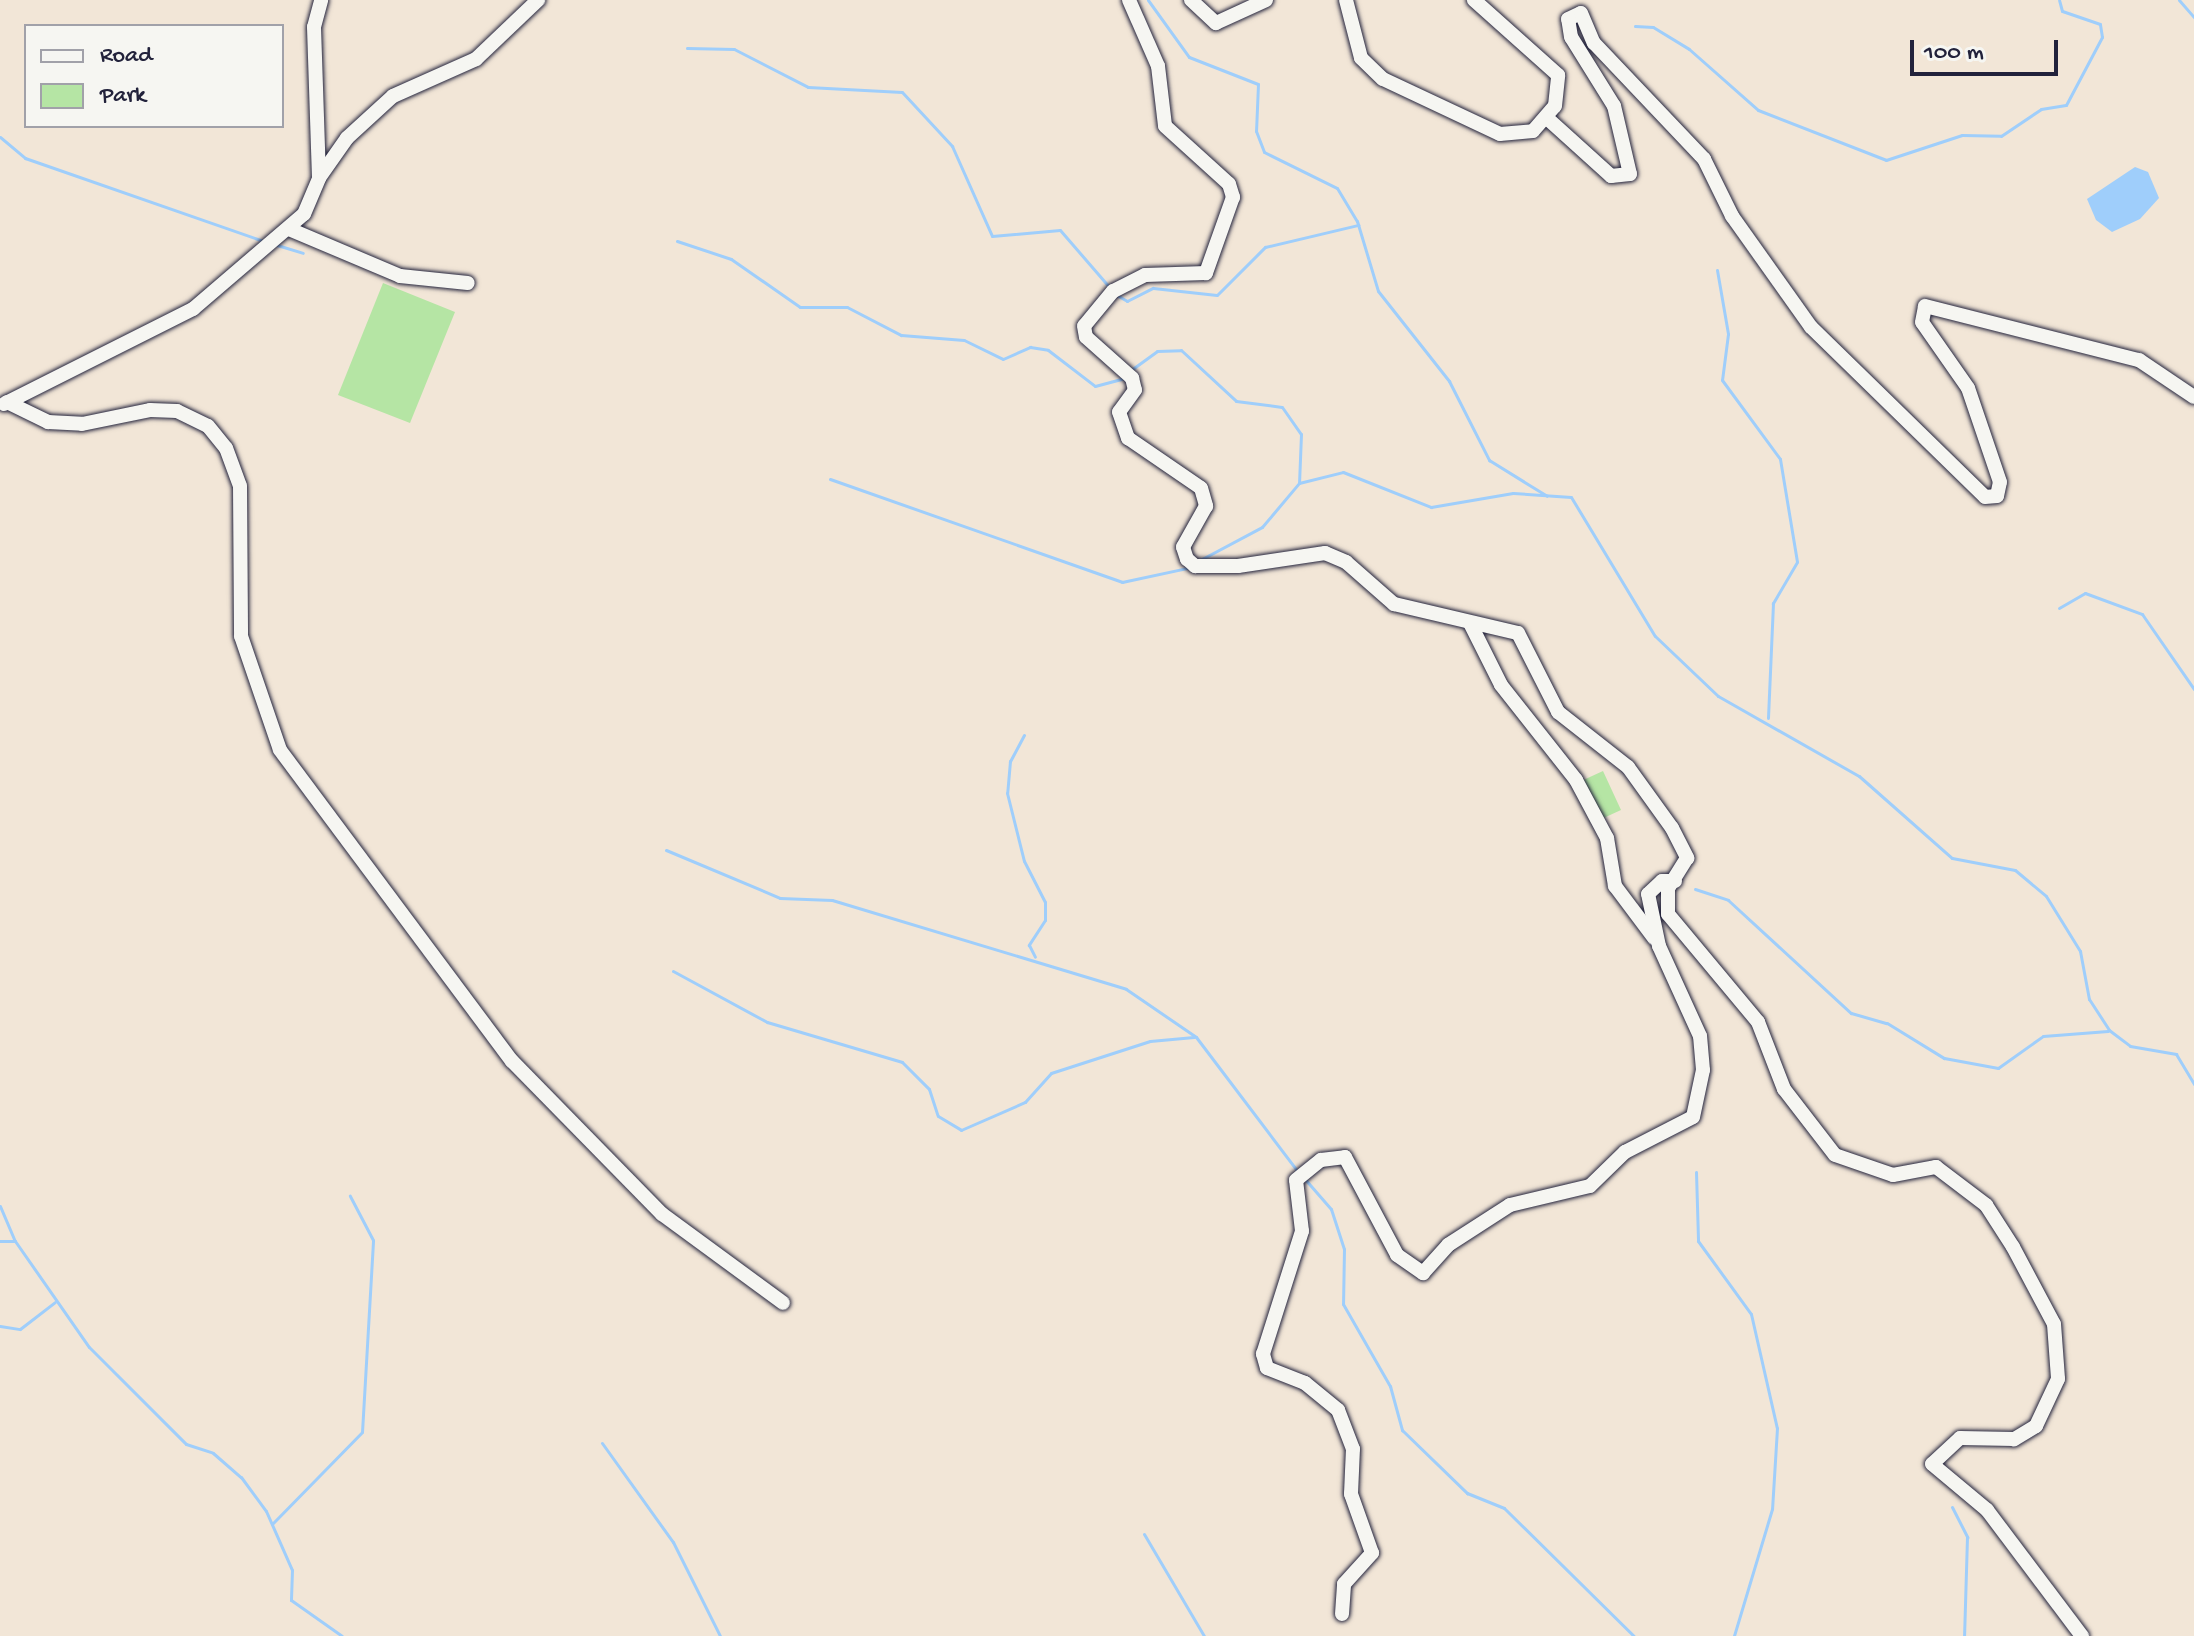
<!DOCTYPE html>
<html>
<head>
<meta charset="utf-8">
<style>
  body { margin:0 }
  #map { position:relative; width:2194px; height:1636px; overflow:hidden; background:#f2e6d7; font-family:"Gochi Hand",sans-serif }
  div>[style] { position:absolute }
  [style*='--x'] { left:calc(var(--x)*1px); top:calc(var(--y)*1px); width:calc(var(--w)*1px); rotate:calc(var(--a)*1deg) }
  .green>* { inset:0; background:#b5e5a4 }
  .water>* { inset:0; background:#9fcefb }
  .stream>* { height:3px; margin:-1.5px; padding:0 1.5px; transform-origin:1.5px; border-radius:1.5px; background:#9fcefb }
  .roads { filter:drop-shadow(0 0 2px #22223b) drop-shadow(0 0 2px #22223b) }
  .minor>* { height:14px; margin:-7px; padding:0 7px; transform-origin:7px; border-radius:7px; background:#f6f6f2 }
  span { translate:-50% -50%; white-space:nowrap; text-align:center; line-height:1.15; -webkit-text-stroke:8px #f6f6f2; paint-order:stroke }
  .legend { position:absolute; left:24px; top:24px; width:260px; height:104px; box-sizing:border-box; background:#f6f6f2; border:2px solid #a1a1a9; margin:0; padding:10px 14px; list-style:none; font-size:24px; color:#22223b }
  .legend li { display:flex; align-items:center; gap:16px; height:40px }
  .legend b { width:40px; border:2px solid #a1a1a9 }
  .scale { position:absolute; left:1910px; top:40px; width:148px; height:36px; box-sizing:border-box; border:4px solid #22223b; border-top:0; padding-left:10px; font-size:24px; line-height:28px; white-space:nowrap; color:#22223b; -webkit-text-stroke:6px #f6f6f2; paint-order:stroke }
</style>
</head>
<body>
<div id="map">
  <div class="green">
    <i style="clip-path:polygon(383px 283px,455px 312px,410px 423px,338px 395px)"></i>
    <i style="clip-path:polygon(1603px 771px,1621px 810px,1597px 821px,1579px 782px)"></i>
  </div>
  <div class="water">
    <i style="clip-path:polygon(2135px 167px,2148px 172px,2159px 198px,2140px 219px,2112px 232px,2096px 220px,2087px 199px)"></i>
  </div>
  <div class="stream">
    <i style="--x:1148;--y:0;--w:70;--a:54.3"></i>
    <i style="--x:1189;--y:57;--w:74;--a:21.4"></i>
    <i style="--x:1258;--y:84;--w:47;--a:92.4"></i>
    <i style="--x:1256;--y:131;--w:22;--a:69"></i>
    <i style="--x:1264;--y:152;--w:81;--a:26.3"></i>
    <i style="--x:1337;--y:188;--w:39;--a:59"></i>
    <i style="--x:1357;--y:221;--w:73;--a:73.3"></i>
    <i style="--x:1378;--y:291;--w:115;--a:51.7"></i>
    <i style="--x:1449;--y:381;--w:89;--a:63.1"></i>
    <i style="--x:1489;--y:460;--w:68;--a:31.8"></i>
    <i style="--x:2179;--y:0;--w:23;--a:49"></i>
    <i style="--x:1635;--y:26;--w:18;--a:3"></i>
    <i style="--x:1653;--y:27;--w:42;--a:31.4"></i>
    <i style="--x:1689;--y:49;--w:92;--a:41.5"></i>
    <i style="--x:1758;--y:110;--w:137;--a:21.3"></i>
    <i style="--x:1886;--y:160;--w:80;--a:-18.2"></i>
    <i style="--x:1962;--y:135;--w:39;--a:1"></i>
    <i style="--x:2001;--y:136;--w:48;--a:-34"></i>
    <i style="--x:2041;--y:109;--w:25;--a:-9"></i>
    <i style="--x:2066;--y:105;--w:77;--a:-62.1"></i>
    <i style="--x:2102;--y:37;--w:13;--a:-99"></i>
    <i style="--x:2100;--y:24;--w:40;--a:-161.1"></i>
    <i style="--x:2062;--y:11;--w:11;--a:-105"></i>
    <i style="--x:687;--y:48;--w:47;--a:1.2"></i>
    <i style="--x:734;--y:49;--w:83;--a:27.2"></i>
    <i style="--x:808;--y:87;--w:94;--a:3"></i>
    <i style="--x:902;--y:92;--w:74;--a:47.2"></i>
    <i style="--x:952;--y:146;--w:98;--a:66"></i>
    <i style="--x:992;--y:236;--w:68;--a:-5"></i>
    <i style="--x:1060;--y:230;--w:77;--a:49.2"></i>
    <i style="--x:0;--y:137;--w:33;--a:40"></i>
    <i style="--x:25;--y:158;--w:255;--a:19.2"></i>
    <i style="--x:677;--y:241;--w:57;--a:18.4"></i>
    <i style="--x:731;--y:259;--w:84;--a:34.8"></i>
    <i style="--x:800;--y:307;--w:47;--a:0"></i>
    <i style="--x:847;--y:307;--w:61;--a:27.4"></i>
    <i style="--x:901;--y:335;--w:63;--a:4.5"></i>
    <i style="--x:964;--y:340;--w:43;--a:26"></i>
    <i style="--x:1003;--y:359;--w:30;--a:-24"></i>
    <i style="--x:1030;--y:347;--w:18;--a:9"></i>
    <i style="--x:1048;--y:350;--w:59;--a:37.5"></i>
    <i style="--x:1095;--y:386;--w:30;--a:-15"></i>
    <i style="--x:277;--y:245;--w:27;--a:17"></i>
    <i style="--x:1717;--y:270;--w:65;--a:80.2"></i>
    <i style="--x:1728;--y:334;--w:46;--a:97.4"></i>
    <i style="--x:1722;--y:380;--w:98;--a:53.7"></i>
    <i style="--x:1780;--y:459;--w:104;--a:80.6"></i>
    <i style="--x:1797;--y:562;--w:48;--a:120.3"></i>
    <i style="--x:1773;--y:603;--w:115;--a:92.5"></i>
    <i style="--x:1115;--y:294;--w:14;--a:30"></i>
    <i style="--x:1127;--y:301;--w:29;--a:-27"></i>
    <i style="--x:1153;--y:288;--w:64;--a:6.2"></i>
    <i style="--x:1217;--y:295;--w:68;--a:-45"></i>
    <i style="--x:1265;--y:247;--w:96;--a:-13.3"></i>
    <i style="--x:1131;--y:370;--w:32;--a:-36"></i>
    <i style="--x:1157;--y:351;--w:24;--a:-2"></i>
    <i style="--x:1181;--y:350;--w:75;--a:42.8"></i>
    <i style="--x:1236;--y:401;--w:46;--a:7.4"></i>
    <i style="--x:1282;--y:407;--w:33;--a:55"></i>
    <i style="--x:1301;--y:434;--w:49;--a:92.3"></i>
    <i style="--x:830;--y:479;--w:310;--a:19.4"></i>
    <i style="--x:1122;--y:582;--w:72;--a:-12.1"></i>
    <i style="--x:1200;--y:560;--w:70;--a:-28"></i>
    <i style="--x:1262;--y:527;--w:57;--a:-49.9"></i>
    <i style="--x:1299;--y:483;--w:45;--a:-14"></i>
    <i style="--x:1343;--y:472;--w:95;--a:21.7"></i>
    <i style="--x:1431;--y:507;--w:83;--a:-9.7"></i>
    <i style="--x:1513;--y:493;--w:58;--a:3.9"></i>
    <i style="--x:1571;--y:497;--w:162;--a:58.9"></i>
    <i style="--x:1655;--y:636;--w:87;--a:43.6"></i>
    <i style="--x:1718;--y:696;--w:162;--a:29.6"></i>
    <i style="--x:1859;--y:776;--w:124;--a:41.4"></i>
    <i style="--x:1952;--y:858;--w:64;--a:10.8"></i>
    <i style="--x:2015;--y:870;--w:40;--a:40"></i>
    <i style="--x:2046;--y:896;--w:65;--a:58.3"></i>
    <i style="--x:2080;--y:951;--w:49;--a:79.4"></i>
    <i style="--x:2089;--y:999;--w:37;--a:57"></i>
    <i style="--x:2109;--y:1030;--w:26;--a:37"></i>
    <i style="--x:2130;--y:1046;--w:47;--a:9.9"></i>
    <i style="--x:2176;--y:1054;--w:35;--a:59"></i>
    <i style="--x:2059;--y:608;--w:30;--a:-30"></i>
    <i style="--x:2085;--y:593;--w:61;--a:20.2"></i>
    <i style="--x:2142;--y:614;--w:91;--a:55.3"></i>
    <i style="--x:1024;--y:735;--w:30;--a:118"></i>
    <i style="--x:1010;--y:761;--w:32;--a:95"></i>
    <i style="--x:1007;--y:793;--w:70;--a:76"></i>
    <i style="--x:1024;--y:861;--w:46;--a:62.9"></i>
    <i style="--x:1045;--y:902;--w:18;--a:90"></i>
    <i style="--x:1045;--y:920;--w:30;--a:123"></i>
    <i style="--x:1029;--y:945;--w:13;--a:63"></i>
    <i style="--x:666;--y:850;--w:124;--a:22.8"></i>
    <i style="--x:780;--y:898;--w:52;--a:2.2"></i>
    <i style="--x:832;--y:900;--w:307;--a:16.8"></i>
    <i style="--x:1126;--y:989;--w:85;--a:34.4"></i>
    <i style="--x:1196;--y:1037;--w:171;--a:52.9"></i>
    <i style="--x:1695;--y:889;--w:35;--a:18"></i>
    <i style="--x:1728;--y:900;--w:167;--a:42.6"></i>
    <i style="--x:1851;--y:1013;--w:37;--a:16"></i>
    <i style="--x:1887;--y:1023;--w:67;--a:31.6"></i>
    <i style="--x:1944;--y:1058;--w:55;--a:10.5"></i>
    <i style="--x:1998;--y:1068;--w:55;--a:-35.4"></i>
    <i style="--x:2043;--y:1036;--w:65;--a:-4.4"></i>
    <i style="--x:673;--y:971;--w:107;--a:28.5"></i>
    <i style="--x:767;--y:1022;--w:141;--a:16.5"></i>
    <i style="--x:902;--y:1062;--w:38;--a:45"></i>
    <i style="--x:929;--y:1089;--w:28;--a:72"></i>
    <i style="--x:938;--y:1116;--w:27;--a:31"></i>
    <i style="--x:961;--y:1130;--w:70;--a:-23.6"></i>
    <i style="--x:1025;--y:1102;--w:39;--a:-48"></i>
    <i style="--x:1051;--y:1073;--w:104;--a:-17.9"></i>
    <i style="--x:1150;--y:1041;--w:44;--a:-5.2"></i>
    <i style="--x:1696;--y:1172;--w:69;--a:88.3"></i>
    <i style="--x:1698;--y:1241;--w:90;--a:54"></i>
    <i style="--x:1751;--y:1314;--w:117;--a:77.2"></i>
    <i style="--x:1777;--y:1428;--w:81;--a:93.5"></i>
    <i style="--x:1772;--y:1509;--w:133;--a:106.7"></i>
    <i style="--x:1304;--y:1178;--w:41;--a:48.9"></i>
    <i style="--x:1331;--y:1209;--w:42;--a:72"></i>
    <i style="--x:1344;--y:1249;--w:55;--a:91"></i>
    <i style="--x:1343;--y:1304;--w:95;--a:60.2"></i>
    <i style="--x:1390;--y:1386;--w:46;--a:74.7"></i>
    <i style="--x:1402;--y:1430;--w:91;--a:44.1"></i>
    <i style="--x:1467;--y:1493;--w:40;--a:22"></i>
    <i style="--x:1504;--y:1508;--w:182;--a:44.6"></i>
    <i style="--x:0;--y:1206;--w:38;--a:67"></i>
    <i style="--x:15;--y:1241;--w:129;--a:55.1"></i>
    <i style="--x:89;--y:1347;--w:137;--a:45"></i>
    <i style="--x:186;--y:1444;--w:28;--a:18"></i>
    <i style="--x:213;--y:1453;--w:37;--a:41"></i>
    <i style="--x:241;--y:1477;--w:42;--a:53.7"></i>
    <i style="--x:266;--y:1511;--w:64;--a:66.2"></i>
    <i style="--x:292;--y:1570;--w:30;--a:92"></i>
    <i style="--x:291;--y:1600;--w:62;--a:35.2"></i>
    <i style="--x:0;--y:1241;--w:15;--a:0"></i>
    <i style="--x:0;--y:1326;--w:20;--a:9"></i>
    <i style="--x:20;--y:1329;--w:44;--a:-37.6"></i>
    <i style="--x:602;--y:1443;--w:122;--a:54.4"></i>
    <i style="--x:673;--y:1542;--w:105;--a:63.4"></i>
    <i style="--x:1952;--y:1507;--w:34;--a:63"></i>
    <i style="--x:1967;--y:1537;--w:99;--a:91.7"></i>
    <i style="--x:273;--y:1523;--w:127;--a:-45.6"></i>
    <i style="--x:362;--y:1432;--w:192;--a:-86.7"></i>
    <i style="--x:373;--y:1240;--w:50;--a:-117.6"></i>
    <i style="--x:1144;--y:1534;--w:118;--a:59.5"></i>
  </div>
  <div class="roads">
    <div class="minor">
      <i style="--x:1129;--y:0;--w:72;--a:66.3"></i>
      <i style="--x:1158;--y:66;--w:60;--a:83.3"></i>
      <i style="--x:1165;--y:126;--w:86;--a:42.2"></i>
      <i style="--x:1229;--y:184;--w:14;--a:73"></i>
      <i style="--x:1233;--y:197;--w:81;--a:109.6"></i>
      <i style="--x:1206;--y:273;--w:61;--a:178.1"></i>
      <i style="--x:1145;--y:275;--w:36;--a:153"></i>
      <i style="--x:1113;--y:291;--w:45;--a:129.6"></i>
      <i style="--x:1084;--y:326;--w:11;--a:80"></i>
      <i style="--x:1086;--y:337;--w:62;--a:41.7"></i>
      <i style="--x:1132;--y:378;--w:12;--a:76"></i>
      <i style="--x:1135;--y:390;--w:27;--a:126"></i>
      <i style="--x:1119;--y:412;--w:28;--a:71"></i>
      <i style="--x:1128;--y:438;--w:88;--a:34.4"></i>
      <i style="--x:1201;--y:488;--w:19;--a:74"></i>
      <i style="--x:1206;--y:506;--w:47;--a:119.3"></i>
      <i style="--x:1183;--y:547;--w:13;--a:72"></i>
      <i style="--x:1187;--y:559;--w:11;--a:41"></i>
      <i style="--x:1195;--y:566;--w:43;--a:0"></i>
      <i style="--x:1238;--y:566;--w:88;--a:-8.5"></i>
      <i style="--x:1325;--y:553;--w:23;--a:23"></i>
      <i style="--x:1346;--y:562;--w:64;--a:41.2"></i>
      <i style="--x:1394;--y:604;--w:127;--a:13.2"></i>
      <i style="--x:1518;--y:633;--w:89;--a:63.1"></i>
      <i style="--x:1558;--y:712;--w:89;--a:38.2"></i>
      <i style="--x:1628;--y:767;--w:75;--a:54.2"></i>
      <i style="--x:1672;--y:828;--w:34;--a:63"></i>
      <i style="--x:1687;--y:858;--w:36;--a:122"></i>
      <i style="--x:1668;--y:889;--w:25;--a:90"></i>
      <i style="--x:1668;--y:914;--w:141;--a:50.2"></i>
      <i style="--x:1758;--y:1022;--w:72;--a:68.8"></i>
      <i style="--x:1784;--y:1089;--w:83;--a:52.3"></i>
      <i style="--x:1835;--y:1155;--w:61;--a:19"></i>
      <i style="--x:1893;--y:1175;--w:44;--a:-10.5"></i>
      <i style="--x:1936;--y:1167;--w:63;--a:37.2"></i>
      <i style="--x:1986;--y:1205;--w:50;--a:57.3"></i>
      <i style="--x:2013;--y:1247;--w:87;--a:62"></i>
      <i style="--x:2054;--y:1324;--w:55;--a:85.8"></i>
      <i style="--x:2058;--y:1379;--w:52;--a:115.1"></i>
      <i style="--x:2036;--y:1426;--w:26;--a:149"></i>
      <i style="--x:2014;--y:1439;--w:54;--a:-178.9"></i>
      <i style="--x:1960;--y:1438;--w:38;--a:137"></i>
      <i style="--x:1932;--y:1464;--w:72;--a:39.9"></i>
      <i style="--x:1987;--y:1510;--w:158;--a:53"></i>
      <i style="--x:1191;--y:0;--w:34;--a:43"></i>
      <i style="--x:1216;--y:23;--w:55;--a:-24.7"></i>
      <i style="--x:1346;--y:0;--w:60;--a:75.5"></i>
      <i style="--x:1361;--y:58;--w:30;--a:44"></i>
      <i style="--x:1383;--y:79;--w:129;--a:25.2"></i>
      <i style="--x:1500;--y:134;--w:33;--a:-5"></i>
      <i style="--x:1533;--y:131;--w:33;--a:-49"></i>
      <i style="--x:1555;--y:106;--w:31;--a:-84"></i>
      <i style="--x:1558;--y:75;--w:113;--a:-138.2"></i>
      <i style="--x:1548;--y:119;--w:85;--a:42.1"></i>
      <i style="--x:1611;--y:176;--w:19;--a:-6"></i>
      <i style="--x:1630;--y:174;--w:70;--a:-103.2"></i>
      <i style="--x:1614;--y:106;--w:81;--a:-121.9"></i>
      <i style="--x:1571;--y:37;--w:18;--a:-99"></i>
      <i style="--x:1568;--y:19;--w:14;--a:-25"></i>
      <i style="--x:1581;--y:13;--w:33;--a:67"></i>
      <i style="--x:1594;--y:43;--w:160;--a:46.5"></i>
      <i style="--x:1704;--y:159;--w:64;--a:63.8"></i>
      <i style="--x:1732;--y:216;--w:136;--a:54.6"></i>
      <i style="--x:1811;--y:327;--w:243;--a:44.3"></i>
      <i style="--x:1985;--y:497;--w:12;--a:-5"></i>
      <i style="--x:1997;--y:496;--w:14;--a:-78"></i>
      <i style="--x:2000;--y:482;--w:99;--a:-108.8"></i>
      <i style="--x:1968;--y:388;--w:80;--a:-124.9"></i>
      <i style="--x:1922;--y:322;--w:16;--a:-79"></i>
      <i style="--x:1925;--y:306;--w:221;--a:14.2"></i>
      <i style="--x:2139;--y:360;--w:66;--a:33.9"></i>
      <i style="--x:319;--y:178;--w:49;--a:-55"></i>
      <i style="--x:347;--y:138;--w:62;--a:-42.4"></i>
      <i style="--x:393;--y:96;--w:91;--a:-24"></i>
      <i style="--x:476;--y:59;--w:86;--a:-43.6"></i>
      <i style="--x:289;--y:229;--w:121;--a:22.9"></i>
      <i style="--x:400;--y:276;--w:68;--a:5.9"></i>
      <i style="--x:7;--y:402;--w:46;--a:26"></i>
      <i style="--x:48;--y:422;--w:34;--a:3"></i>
      <i style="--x:82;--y:424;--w:69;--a:-11.6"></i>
      <i style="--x:150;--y:410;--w:27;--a:2"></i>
      <i style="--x:177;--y:411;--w:34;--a:26"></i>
      <i style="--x:208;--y:426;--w:28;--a:51"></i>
      <i style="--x:226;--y:448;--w:40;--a:69.8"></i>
      <i style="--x:240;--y:486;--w:150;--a:89.6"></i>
      <i style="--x:241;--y:636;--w:120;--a:71.1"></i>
      <i style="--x:280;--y:750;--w:388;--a:53.3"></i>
      <i style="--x:512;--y:1061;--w:214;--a:45.6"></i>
      <i style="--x:662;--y:1214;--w:150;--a:36.3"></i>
      <i style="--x:4;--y:404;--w:212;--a:-26.7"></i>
      <i style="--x:193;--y:309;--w:146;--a:-40.6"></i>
      <i style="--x:304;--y:214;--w:39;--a:-67"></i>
      <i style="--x:319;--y:178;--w:151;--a:-91.9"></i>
      <i style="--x:314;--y:27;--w:28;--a:-75"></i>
      <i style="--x:1470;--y:623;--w:69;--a:63.4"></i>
      <i style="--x:1501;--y:685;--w:121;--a:51.7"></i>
      <i style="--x:1576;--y:780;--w:66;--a:61.9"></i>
      <i style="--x:1607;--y:838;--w:49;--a:80.5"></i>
      <i style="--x:1615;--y:886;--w:65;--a:53.1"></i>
      <i style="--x:1342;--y:1614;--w:30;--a:-86"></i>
      <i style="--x:1344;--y:1584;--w:42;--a:-47.9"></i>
      <i style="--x:1372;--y:1553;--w:63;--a:-109.6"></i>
      <i style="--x:1351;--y:1494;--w:45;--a:-87.5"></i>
      <i style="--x:1353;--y:1449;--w:42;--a:-111"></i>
      <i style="--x:1338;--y:1410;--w:43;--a:-140.7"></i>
      <i style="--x:1305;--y:1383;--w:41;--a:-158.5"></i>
      <i style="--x:1267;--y:1368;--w:15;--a:-106"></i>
      <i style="--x:1263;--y:1354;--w:129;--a:-72.4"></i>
      <i style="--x:1302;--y:1231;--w:51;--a:-96.7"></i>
      <i style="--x:1296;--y:1180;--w:32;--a:-39"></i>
      <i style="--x:1321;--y:1160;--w:24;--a:-7"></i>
      <i style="--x:1345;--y:1157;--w:111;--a:62"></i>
      <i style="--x:1397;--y:1255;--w:32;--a:35"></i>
      <i style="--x:1423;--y:1273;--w:38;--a:-48"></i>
      <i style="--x:1448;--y:1245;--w:74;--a:-32.8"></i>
      <i style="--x:1510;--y:1205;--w:82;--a:-13.4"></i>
      <i style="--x:1590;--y:1186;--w:49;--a:-44.2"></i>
      <i style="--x:1625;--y:1152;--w:76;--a:-27.2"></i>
      <i style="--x:1693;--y:1117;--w:48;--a:-78"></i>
      <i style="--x:1703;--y:1070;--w:34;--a:-95"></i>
      <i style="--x:1700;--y:1036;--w:99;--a:-114.5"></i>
      <i style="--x:1659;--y:946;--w:53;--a:-101.9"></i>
      <i style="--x:1648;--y:894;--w:19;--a:-43"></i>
      <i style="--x:1662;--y:881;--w:13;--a:0"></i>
    </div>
  </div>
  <ul class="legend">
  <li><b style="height:10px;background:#f6f6f2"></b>Road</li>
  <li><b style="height:22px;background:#b5e5a4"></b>Park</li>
  </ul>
  <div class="scale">100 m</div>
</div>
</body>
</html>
